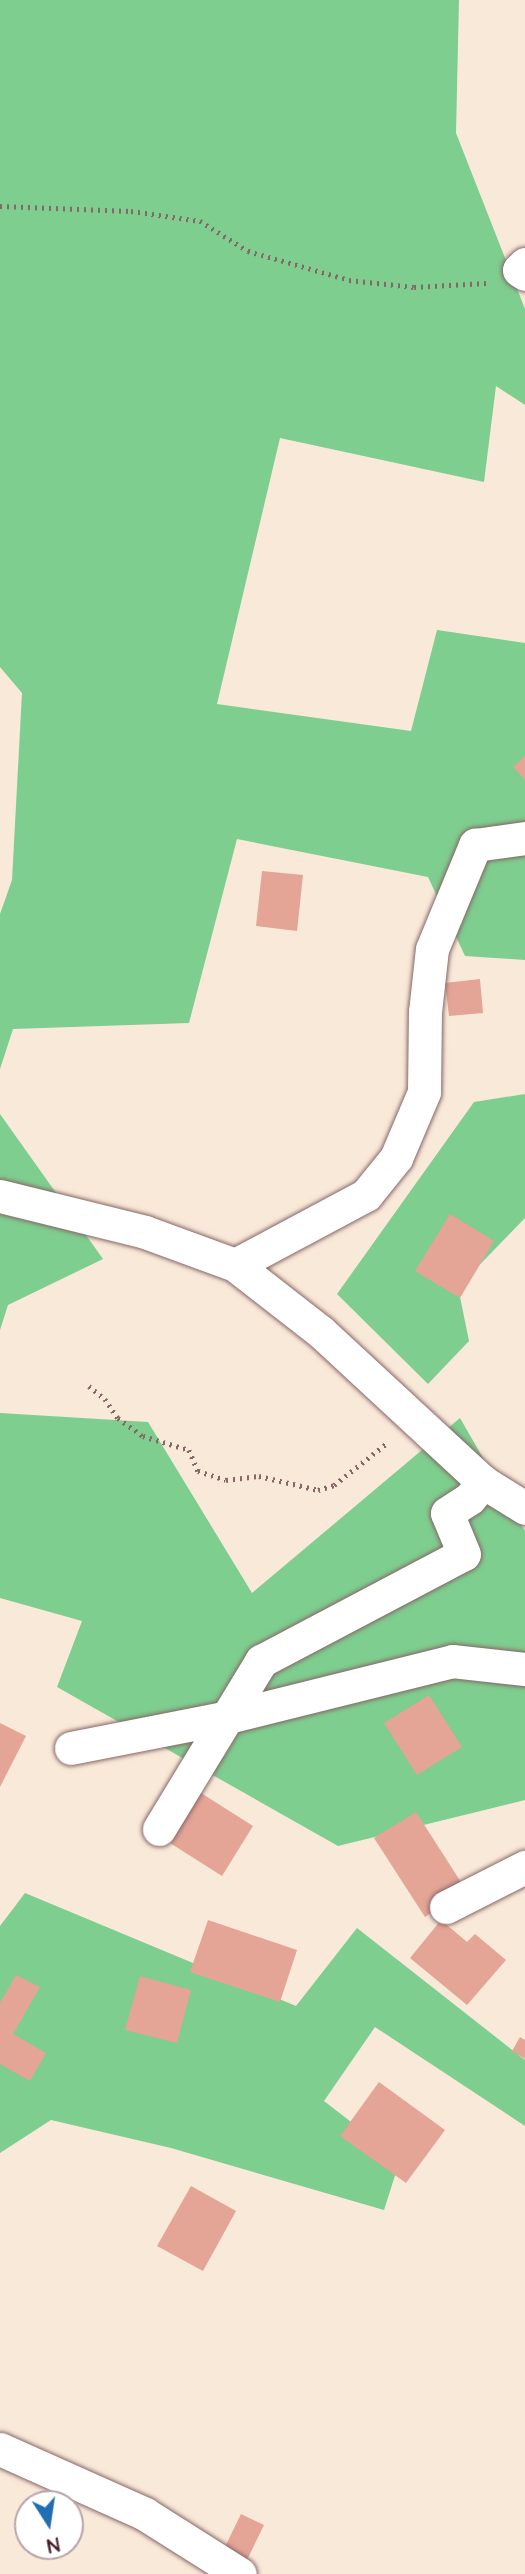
<!DOCTYPE html>
<html>
<head>
<meta charset="utf-8">
<style>
  body { margin:0 }
  #map { position:relative; width:525px; height:2574px; overflow:hidden; background:#f9e9d8; font-family:"Architects Daughter",sans-serif }
  div>[style] { position:absolute }
  [style*='--x'] { left:calc(var(--x)*1px); top:calc(var(--y)*1px); width:calc(var(--w)*1px); rotate:calc(var(--a)*1deg) }
  .green>* { inset:0; background:#7ece8f }
  .building>* { inset:0; background:#e4a496 }
  .path>* { height:4.5px; margin-top:-2.25px; transform-origin:0; background:repeating-linear-gradient(90deg,#876668 0 2px,transparent 0 7px) }
  .roads { filter:drop-shadow(0 0 2px #876668) drop-shadow(0 0 2px #876668) }
  .minor>* { height:33px; margin:-16.5px; padding:0 16.5px; transform-origin:16.5px; border-radius:16.5px; background:#fff }
  span { translate:-50% -50%; white-space:nowrap; text-align:center; line-height:1.15; -webkit-text-stroke:7px #fff; paint-order:stroke }
  .north { position:absolute; left:14px; top:2490px; width:70px; height:70px; box-sizing:border-box; background:#fff; border:2px solid #b7a5aa; border-radius:50%; rotate:168deg; font-size:19px; font-weight:700; line-height:28px; text-align:center; color:#4a1f2b }
  .north::after { content:''; display:block; margin:auto; width:24px; height:32px; background:#1f6fb2; clip-path:polygon(50% 0,100% 100%,50% 72%,0 100%) }
</style>
</head>
<body>
<div id="map">
  <div class="green">
    <i style="clip-path:polygon(0 0,459px 0,456px 133px,525px 309px,525px 405px,496px 386px,484px 482px,280px 438px,217px 704px,411px 731px,437px 630px,525px 643px,525px 960px,465px 956px,428px 877px,237px 839px,189px 1023px,13px 1029px,0 1069px,0 914px,12px 880px,22px 693px,0 667px)"></i>
    <i style="clip-path:polygon(525px 1094px,525px 1218px,458px 1287px,469px 1341px,428px 1384px,337px 1294px,474px 1102px)"></i>
    <i style="clip-path:polygon(0 1114px,103px 1259px,8px 1305px,0 1330px)"></i>
    <i style="clip-path:polygon(0 1413px,148px 1422px,252px 1593px,460px 1418px,525px 1531px,525px 1800px,338px 1846px,57px 1687px,82px 1621px,0 1598px)"></i>
    <i style="clip-path:polygon(25px 1893px,296px 2006px,357px 1928px,525px 2060px,525px 2126px,375px 2027px,324px 2101px,400px 2160px,384px 2210px,171px 2148px,51px 2120px,0 2153px,0 1926px)"></i>
  </div>
  <div class="building">
    <i style="clip-path:polygon(525px 756px,525px 780px,513px 767px)"></i>
    <i style="clip-path:polygon(262px 871px,303px 875px,297px 931px,256px 926px)"></i>
    <i style="clip-path:polygon(480px 979px,483px 1013px,449px 1016px,445px 983px)"></i>
    <i style="clip-path:polygon(450px 1214px,494px 1241px,460px 1298px,415px 1271px)"></i>
    <i style="clip-path:polygon(429px 1695px,462px 1747px,417px 1775px,384px 1723px)"></i>
    <i style="clip-path:polygon(0 1723px,26px 1736px,0 1787px)"></i>
    <i style="clip-path:polygon(201px 1793px,253px 1826px,222px 1876px,170px 1843px)"></i>
    <i style="clip-path:polygon(416px 1812px,466px 1890px,425px 1917px,374px 1838px)"></i>
    <i style="clip-path:polygon(208px 1920px,297px 1950px,280px 2002px,190px 1972px)"></i>
    <i style="clip-path:polygon(441px 1920px,467px 1942px,475px 1934px,506px 1960px,467px 2005px,410px 1958px)"></i>
    <i style="clip-path:polygon(16px 1975px,40px 1987px,13px 2034px,46px 2053px,30px 2081px,0 2064px,0 2003px)"></i>
    <i style="clip-path:polygon(140px 1976px,191px 1990px,177px 2043px,125px 2030px)"></i>
    <i style="clip-path:polygon(520px 2037px,525px 2040px,525px 2059px,512px 2051px)"></i>
    <i style="clip-path:polygon(379px 2082px,445px 2130px,406px 2183px,340px 2136px)"></i>
    <i style="clip-path:polygon(191px 2186px,236px 2211px,203px 2271px,157px 2246px)"></i>
    <i style="clip-path:polygon(241px 2514px,264px 2525px,245px 2564px,222px 2553px)"></i>
  </div>
  <div class="path">
    <i style="--x:0;--y:206;--w:131;--a:2.2"></i>
    <i style="--x:131;--y:211;--w:70;--a:8.2"></i>
    <i style="--x:200;--y:221;--w:57;--a:32"></i>
    <i style="--x:248;--y:251;--w:105;--a:16"></i>
    <i style="--x:349;--y:280;--w:65;--a:6.1"></i>
    <i style="--x:414;--y:287;--w:72;--a:-3.2"></i>
    <i style="--x:89;--y:1386;--w:21;--a:39"></i>
    <i style="--x:105;--y:1399;--w:23;--a:56"></i>
    <i style="--x:118;--y:1418;--w:31;--a:36"></i>
    <i style="--x:143;--y:1436;--w:48;--a:16.9"></i>
    <i style="--x:189;--y:1450;--w:23;--a:67"></i>
    <i style="--x:198;--y:1471;--w:29;--a:18"></i>
    <i style="--x:226;--y:1480;--w:33;--a:-7"></i>
    <i style="--x:259;--y:1476;--w:61;--a:13.3"></i>
    <i style="--x:318;--y:1490;--w:17;--a:-17"></i>
    <i style="--x:334;--y:1485;--w:68;--a:-38.4"></i>
  </div>
  <div class="roads">
    <div class="minor">
      <i style="--x:525;--y:264;--w:8;--a:135"></i>
      <i style="--x:519;--y:270;--w:7;--a:34"></i>
      <i style="--x:0;--y:1196;--w:149;--a:13.9"></i>
      <i style="--x:145;--y:1232;--w:96;--a:20.1"></i>
      <i style="--x:235;--y:1265;--w:109;--a:37.9"></i>
      <i style="--x:321;--y:1332;--w:221;--a:42.8"></i>
      <i style="--x:483;--y:1482;--w:49;--a:31.8"></i>
      <i style="--x:235;--y:1265;--w:149;--a:-28.1"></i>
      <i style="--x:366;--y:1195;--w:48;--a:-51"></i>
      <i style="--x:396;--y:1158;--w:72;--a:-67"></i>
      <i style="--x:424;--y:1092;--w:80;--a:-89.3"></i>
      <i style="--x:425;--y:1012;--w:63;--a:-83.7"></i>
      <i style="--x:432;--y:949;--w:113;--a:-67.5"></i>
      <i style="--x:475;--y:845;--w:50;--a:-8"></i>
      <i style="--x:71;--y:1748;--w:156;--a:-11.1"></i>
      <i style="--x:224;--y:1718;--w:235;--a:-14"></i>
      <i style="--x:452;--y:1661;--w:73;--a:6.3"></i>
      <i style="--x:159;--y:1829;--w:197;--a:-58.7"></i>
      <i style="--x:261;--y:1661;--w:229;--a:-27.8"></i>
      <i style="--x:464;--y:1554;--w:44;--a:-112.5"></i>
      <i style="--x:447;--y:1513;--w:27;--a:-33"></i>
      <i style="--x:470;--y:1498;--w:21;--a:-51"></i>
      <i style="--x:446;--y:1907;--w:89;--a:-26.9"></i>
      <i style="--x:0;--y:2449;--w:159;--a:24.1"></i>
      <i style="--x:145;--y:2514;--w:112;--a:32.3"></i>
    </div>
  </div>
  <div class="north">N</div>
</div>
</body>
</html>
